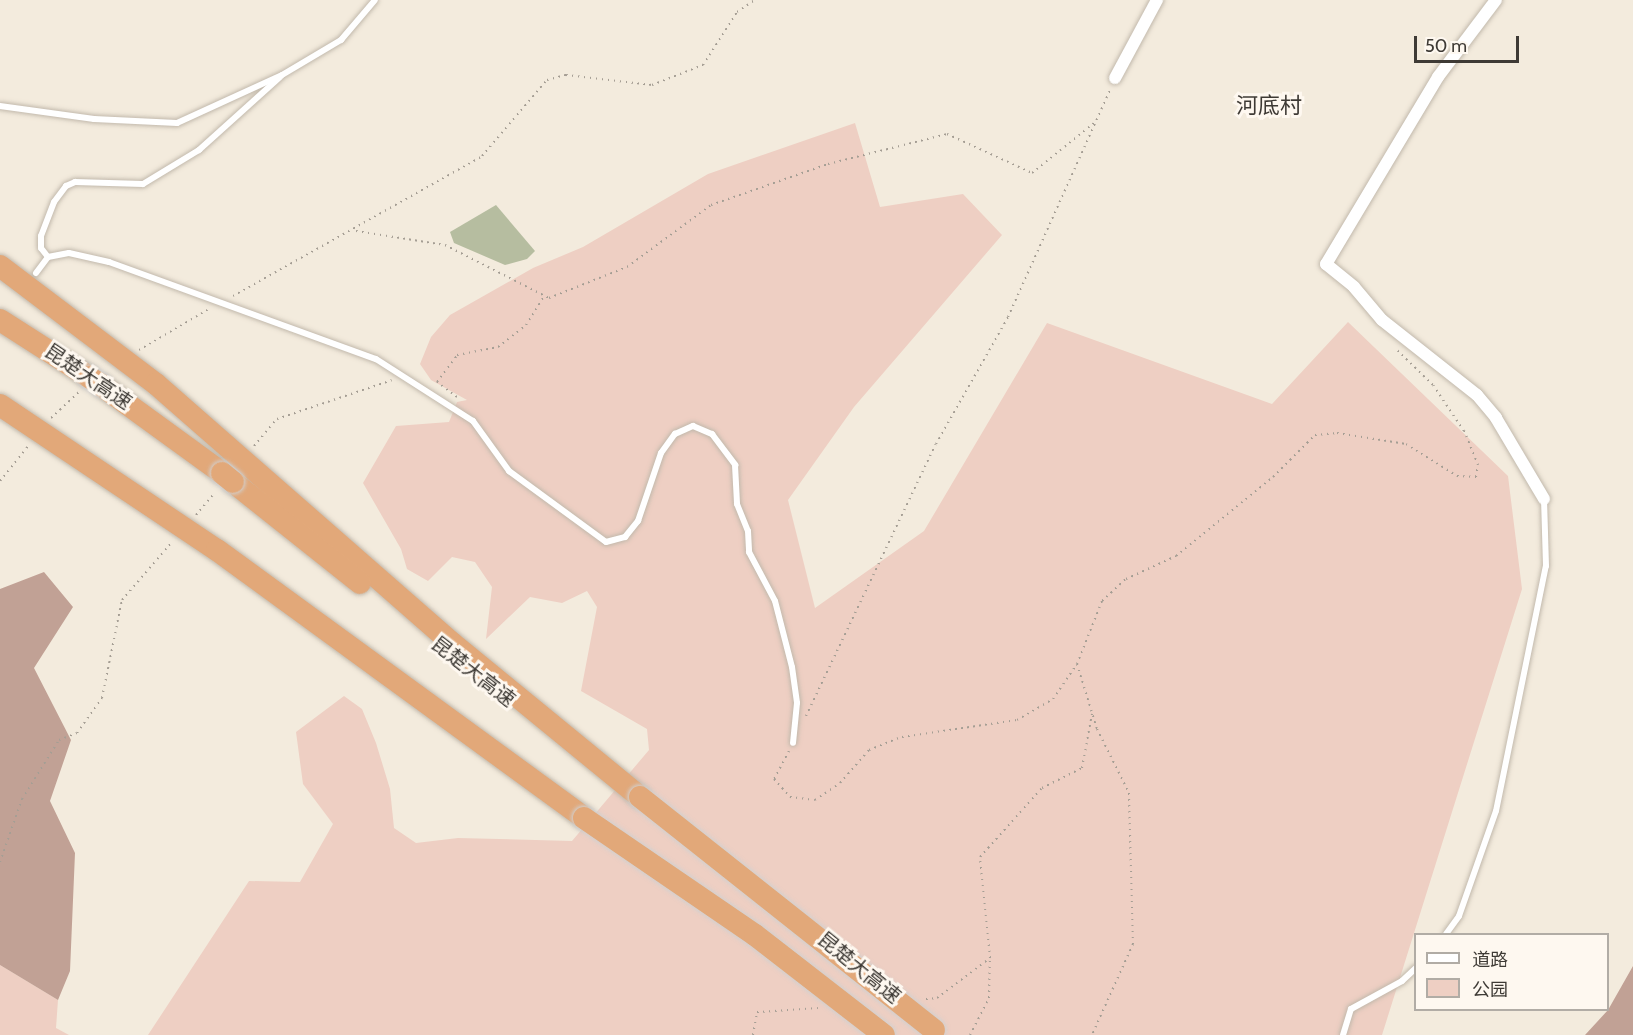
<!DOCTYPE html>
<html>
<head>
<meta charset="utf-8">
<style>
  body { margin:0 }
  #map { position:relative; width:1633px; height:1035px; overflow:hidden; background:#f3ebdd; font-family:Cabin,"Noto Sans SC",sans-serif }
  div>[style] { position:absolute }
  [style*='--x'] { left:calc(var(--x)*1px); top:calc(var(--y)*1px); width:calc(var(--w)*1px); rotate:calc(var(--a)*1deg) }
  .green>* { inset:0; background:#eecfc3 }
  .forest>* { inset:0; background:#c1a195 }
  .water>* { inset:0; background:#b6bda0 }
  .path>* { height:2px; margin-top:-1px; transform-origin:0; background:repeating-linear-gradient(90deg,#a59e94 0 1.5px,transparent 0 6px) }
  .roads { filter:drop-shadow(0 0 2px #c2b9ac) drop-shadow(0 0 2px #c2b9ac) }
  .service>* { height:6px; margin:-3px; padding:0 3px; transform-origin:3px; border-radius:3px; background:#fff }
  .minor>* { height:12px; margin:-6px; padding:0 6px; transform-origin:6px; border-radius:6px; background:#fff }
  .motorway>* { height:22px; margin:-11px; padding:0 11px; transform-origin:11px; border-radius:11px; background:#e2a879 }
  .bridges { filter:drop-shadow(0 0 2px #d1d0cf) drop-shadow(0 0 2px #d1d0cf) }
  .motorway-bridge>* { height:22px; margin:-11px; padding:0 11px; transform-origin:11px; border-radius:11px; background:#e2a879 }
  span { translate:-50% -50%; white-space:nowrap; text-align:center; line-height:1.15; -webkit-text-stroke:6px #fef8f0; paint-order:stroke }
  .street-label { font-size:20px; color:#3e3a35 }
  .quarter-label { font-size:22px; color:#3e3a35 }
  .legend { position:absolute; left:1414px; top:933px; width:195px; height:78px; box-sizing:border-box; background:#fef8f0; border:2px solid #b1aca5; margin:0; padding:8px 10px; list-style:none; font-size:18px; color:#3e3a35 }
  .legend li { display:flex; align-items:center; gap:12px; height:30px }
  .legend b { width:30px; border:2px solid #b1aca5 }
  .scale { position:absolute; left:1414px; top:36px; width:105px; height:27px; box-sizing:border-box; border:3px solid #3e3a35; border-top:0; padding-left:8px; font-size:18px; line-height:21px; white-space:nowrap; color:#3e3a35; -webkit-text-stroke:4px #fef8f0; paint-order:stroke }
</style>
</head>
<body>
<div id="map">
  <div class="green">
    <i style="clip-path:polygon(855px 123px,880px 207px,963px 194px,1002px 235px,854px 407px,788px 500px,815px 608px,924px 531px,1047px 323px,1272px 404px,1348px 322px,1508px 476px,1522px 589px,1382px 1035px,148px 1035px,249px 881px,300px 882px,333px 824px,303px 784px,296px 732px,344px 696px,362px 709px,376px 743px,390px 789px,394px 828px,416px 843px,458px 838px,572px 841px,649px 750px,647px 729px,581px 691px,597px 607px,587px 591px,562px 603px,530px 597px,486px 639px,492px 587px,475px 562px,452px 557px,428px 581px,407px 569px,401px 549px,363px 483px,396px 426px,449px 422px,457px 402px,467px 400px,431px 380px,420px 364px,431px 337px,450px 315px,533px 268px,583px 247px,708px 174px)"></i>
    <i style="clip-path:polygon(0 965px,58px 1000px,56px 1028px,69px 1035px,0 1035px)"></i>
  </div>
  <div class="forest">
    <i style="clip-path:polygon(44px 572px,73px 607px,34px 668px,71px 740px,50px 801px,75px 853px,70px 971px,58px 1000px,0 965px,0 589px)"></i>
    <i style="clip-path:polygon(1633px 966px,1633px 1035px,1585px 1035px,1608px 1010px)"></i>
  </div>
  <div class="water">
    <i style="clip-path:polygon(496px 205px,535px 251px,527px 259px,505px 265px,454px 243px,450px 232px)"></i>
  </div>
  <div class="path">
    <i style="--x:356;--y:231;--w:90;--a:8.9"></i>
    <i style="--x:445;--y:245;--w:117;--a:27"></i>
    <i style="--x:549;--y:298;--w:84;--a:-21.7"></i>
    <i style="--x:627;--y:267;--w:104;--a:-36.4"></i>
    <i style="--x:711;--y:205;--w:124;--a:-19.3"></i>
    <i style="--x:828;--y:164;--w:123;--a:-14.1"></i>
    <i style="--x:947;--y:134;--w:94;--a:24.6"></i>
    <i style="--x:1032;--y:173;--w:80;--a:-38.9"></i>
    <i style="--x:233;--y:296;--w:286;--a:-29.3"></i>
    <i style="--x:482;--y:156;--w:100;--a:-49.5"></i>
    <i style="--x:547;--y:80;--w:20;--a:-15"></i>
    <i style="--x:566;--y:75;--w:87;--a:6.6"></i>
    <i style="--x:652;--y:85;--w:55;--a:-21.4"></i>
    <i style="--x:703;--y:65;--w:63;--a:-57.3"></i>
    <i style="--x:737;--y:12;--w:22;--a:-34"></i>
    <i style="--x:139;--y:350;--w:81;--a:-30.4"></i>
    <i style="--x:457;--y:397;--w:25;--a:-143"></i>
    <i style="--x:437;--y:382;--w:34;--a:-53"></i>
    <i style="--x:457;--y:355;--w:42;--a:-11"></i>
    <i style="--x:498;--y:347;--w:36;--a:-38"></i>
    <i style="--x:526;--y:325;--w:34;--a:-58"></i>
    <i style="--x:51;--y:418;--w:40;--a:-43"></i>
    <i style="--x:254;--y:446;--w:35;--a:-50"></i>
    <i style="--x:277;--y:419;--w:121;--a:-18.7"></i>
    <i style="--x:0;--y:481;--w:46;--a:-51.1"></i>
    <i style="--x:196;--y:515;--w:30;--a:-50"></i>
    <i style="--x:1077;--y:664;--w:68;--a:72.9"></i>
    <i style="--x:1097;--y:729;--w:72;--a:63.4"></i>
    <i style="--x:1129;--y:793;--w:151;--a:88.5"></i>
    <i style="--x:1133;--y:944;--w:100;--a:114.3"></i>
    <i style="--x:806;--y:716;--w:301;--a:-64.5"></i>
    <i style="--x:936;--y:444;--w:146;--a:-60.4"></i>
    <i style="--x:1008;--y:317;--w:249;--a:-65.8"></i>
    <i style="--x:789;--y:751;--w:32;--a:118"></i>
    <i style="--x:774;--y:779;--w:24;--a:48"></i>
    <i style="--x:790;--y:797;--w:25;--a:7"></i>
    <i style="--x:815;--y:800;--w:30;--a:-34"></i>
    <i style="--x:840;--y:783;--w:44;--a:-48.7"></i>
    <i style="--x:869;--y:750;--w:35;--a:-22"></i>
    <i style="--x:902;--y:737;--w:116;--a:-8.4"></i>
    <i style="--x:1017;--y:720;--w:42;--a:-30.3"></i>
    <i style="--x:1053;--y:699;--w:42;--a:-55.6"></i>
    <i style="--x:1077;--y:664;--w:68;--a:-68.4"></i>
    <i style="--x:1102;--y:601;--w:33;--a:-43"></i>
    <i style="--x:1126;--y:579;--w:55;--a:-24.7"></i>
    <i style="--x:1176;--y:556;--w:125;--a:-39.2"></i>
    <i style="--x:1273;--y:477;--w:59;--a:-45"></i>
    <i style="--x:1315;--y:435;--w:22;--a:-5"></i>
    <i style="--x:1337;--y:433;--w:70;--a:9.1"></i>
    <i style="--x:1406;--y:444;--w:60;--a:32.1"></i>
    <i style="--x:1457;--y:476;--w:19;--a:3"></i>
    <i style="--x:1476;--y:477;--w:12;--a:-81"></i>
    <i style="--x:1478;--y:465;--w:37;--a:-112"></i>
    <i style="--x:1464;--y:431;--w:55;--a:-124"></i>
    <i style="--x:1433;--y:385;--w:50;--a:-135.8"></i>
    <i style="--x:0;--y:862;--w:67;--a:-70.8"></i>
    <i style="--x:22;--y:799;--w:70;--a:-57.9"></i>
    <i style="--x:59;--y:740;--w:19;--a:-21"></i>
    <i style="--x:77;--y:733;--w:43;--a:-54.5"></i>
    <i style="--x:102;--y:698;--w:100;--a:-78.5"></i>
    <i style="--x:122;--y:600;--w:77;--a:-49.2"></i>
    <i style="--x:926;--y:999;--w:11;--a:-5"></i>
    <i style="--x:937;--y:998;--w:66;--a:-37"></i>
    <i style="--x:990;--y:958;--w:101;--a:-95.7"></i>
    <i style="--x:980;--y:857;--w:93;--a:-48.1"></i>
    <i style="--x:1042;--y:788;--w:45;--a:-26.6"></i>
    <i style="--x:1082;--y:768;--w:55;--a:-79.5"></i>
    <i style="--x:753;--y:1035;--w:23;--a:-80"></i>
    <i style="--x:757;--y:1012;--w:61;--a:-3.8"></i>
    <i style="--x:970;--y:1035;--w:42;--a:-62.8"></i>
    <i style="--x:989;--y:998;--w:40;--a:-88.6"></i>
  </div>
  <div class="roads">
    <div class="service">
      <i style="--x:0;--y:106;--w:95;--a:7.9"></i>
      <i style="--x:94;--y:119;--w:83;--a:2.8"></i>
      <i style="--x:177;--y:123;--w:115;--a:-24.6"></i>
      <i style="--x:282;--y:75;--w:69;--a:-30.7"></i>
      <i style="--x:341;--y:40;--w:52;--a:-49.6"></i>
      <i style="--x:48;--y:257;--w:11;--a:-128"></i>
      <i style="--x:41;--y:248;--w:12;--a:-90"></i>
      <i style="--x:41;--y:236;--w:36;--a:-69"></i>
      <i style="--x:54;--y:202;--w:20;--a:-53"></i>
      <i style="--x:66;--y:186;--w:10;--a:-24"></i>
      <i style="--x:75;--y:182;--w:68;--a:1.7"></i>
      <i style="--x:143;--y:184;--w:66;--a:-31.3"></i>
      <i style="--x:199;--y:150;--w:109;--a:-42"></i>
      <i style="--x:36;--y:273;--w:20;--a:-53"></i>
      <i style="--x:48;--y:257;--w:21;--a:-11"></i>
      <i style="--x:69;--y:253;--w:41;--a:12.7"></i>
      <i style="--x:109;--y:262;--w:284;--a:20"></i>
      <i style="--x:376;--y:359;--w:115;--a:32.6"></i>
      <i style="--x:473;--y:421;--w:62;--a:54.2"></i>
      <i style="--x:509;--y:471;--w:120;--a:36.2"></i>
      <i style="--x:606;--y:542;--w:20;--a:-15"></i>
      <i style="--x:625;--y:537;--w:21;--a:-51"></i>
      <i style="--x:638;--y:521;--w:72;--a:-71.3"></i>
      <i style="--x:661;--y:453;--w:24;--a:-54"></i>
      <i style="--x:675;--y:434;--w:20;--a:-24"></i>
      <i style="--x:693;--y:426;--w:21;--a:23"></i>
      <i style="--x:712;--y:434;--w:39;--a:53"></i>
      <i style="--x:735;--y:465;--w:39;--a:87"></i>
      <i style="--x:737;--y:504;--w:29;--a:68"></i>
      <i style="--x:748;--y:531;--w:21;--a:87"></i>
      <i style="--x:749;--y:552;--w:55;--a:62"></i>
      <i style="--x:775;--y:601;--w:68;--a:75.6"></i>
      <i style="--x:792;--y:667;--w:36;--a:82"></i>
      <i style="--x:797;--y:703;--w:40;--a:95.7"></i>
      <i style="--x:1446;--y:934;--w:22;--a:-54"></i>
      <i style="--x:1459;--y:916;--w:111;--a:-70.6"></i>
      <i style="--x:1496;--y:811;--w:250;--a:-78.5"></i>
      <i style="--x:1546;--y:566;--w:66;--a:-91.7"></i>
      <i style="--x:1343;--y:1035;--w:27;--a:-73"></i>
      <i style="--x:1351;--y:1009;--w:58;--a:-28.8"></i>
      <i style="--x:1402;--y:981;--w:19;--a:-43"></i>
    </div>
    <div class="minor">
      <i style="--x:1496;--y:0;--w:96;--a:127"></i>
      <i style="--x:1438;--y:77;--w:218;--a:120.9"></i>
      <i style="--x:1326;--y:264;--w:36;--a:39"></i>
      <i style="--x:1354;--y:287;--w:43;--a:49.7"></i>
      <i style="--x:1382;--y:320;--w:121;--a:38.3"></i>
      <i style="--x:1477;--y:395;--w:30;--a:50"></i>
      <i style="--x:1496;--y:418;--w:94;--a:59.3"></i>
      <i style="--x:1115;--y:78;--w:89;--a:-61.7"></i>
    </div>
    <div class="motorway">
      <i style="--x:0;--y:266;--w:196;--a:37.1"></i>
      <i style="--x:156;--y:384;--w:393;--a:41.2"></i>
      <i style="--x:452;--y:643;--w:243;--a:39.3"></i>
      <i style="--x:0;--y:320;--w:106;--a:32.6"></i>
      <i style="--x:101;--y:385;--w:150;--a:36"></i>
      <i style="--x:0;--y:405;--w:261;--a:33.8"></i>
      <i style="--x:217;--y:550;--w:454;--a:36.1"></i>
      <i style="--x:233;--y:482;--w:162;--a:38.5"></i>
    </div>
  </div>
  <div class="bridges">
    <div class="motorway-bridge">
      <i style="--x:89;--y:377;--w:14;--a:34"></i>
      <i style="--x:222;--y:473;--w:14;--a:39"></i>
      <i style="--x:640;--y:797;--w:375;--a:38.4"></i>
      <i style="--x:584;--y:818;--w:207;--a:34.4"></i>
      <i style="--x:755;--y:935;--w:163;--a:37.8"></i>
    </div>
  </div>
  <div class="street-label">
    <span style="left:88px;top:377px;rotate:34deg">昆楚大高速</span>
    <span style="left:473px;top:672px;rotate:38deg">昆楚大高速</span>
    <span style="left:859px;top:968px;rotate:39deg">昆楚大高速</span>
  </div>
  <div class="quarter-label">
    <span style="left:1269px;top:106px">河底村</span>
  </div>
  <ul class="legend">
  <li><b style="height:8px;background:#fff"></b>道路</li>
  <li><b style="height:16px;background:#eecfc3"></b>公园</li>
  </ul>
  <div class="scale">50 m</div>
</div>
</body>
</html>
